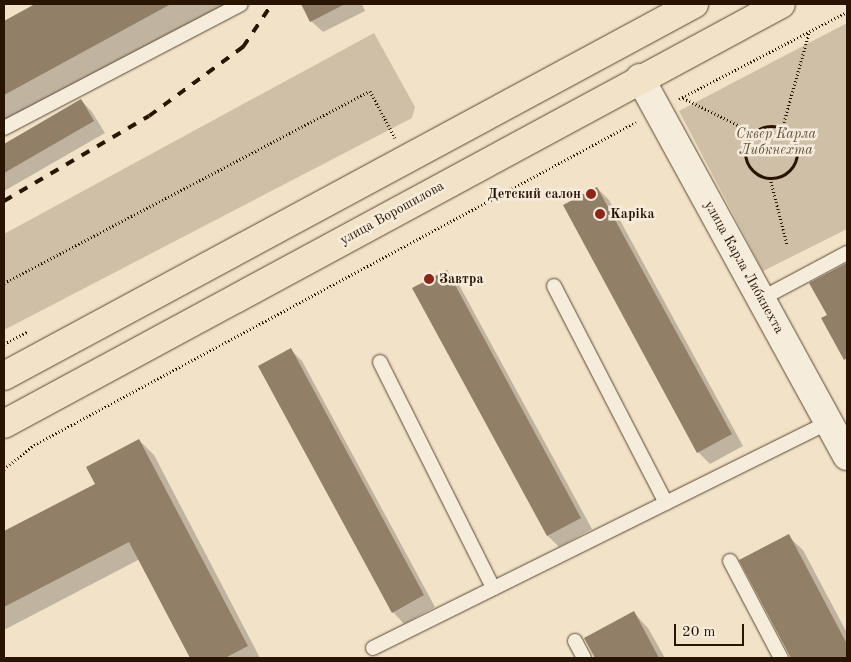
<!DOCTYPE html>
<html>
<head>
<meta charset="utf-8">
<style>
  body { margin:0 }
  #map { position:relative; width:851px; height:662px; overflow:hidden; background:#f1e2c8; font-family:"Old Standard TT",serif }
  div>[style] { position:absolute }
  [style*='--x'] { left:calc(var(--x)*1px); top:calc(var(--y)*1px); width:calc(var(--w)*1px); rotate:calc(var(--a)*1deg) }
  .green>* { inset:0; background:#cfbfa6 }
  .shadow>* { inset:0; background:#0003 }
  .building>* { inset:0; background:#917f68 }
  .path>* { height:3px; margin-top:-1.5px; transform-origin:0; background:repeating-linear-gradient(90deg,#281400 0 1px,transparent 0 3.5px) }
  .path>.ring { margin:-1.5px; padding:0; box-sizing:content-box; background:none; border:3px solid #281400; border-radius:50% }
  .roads { filter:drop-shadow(0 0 1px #5a4832) drop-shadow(0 0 1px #5a4832) }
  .lane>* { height:14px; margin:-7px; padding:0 7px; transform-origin:7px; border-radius:7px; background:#f6ecdb }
  .street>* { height:28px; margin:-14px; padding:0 14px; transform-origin:14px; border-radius:14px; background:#f6ecdb }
  .primary>* { height:28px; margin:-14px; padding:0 14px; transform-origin:14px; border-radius:14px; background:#f1e2c8 }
  .rail>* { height:4px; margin-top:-2px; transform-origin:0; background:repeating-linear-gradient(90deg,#281400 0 9px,transparent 0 18px) }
  .dots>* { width:14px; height:14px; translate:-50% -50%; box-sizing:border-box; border:2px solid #f6ecdb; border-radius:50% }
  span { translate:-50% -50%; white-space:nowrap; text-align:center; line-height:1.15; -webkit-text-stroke:5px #f6ecdb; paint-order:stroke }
  .park-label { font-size:14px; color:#62503a; font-style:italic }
  .poi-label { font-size:14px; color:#281400; font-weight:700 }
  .right { translate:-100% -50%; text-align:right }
  .left { translate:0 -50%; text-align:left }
  .street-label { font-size:14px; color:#281400 }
  .frame { position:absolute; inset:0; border:5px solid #281400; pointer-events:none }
  .scale { position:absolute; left:674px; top:624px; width:70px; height:22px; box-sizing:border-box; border:2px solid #281400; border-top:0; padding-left:6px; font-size:15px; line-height:18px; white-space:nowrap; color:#281400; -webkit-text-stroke:4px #f6ecdb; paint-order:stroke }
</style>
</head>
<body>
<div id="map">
  <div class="green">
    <i style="clip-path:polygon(847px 23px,847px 229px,763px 271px,679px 111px)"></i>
    <i style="clip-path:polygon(374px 33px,415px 107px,412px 118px,4px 330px,4px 234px)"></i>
  </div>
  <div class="shadow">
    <i style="clip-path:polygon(38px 4px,226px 4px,4px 125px,4px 22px)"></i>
    <i style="clip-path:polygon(302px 4px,362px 4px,365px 11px,323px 32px,311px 21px)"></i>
    <i style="clip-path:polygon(81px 100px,92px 112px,105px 133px,4px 191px,4px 145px)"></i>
    <i style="clip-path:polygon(597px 188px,609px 200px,743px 446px,710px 464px,698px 452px)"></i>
    <i style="clip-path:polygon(847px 265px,847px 362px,828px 316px,811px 284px)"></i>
    <i style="clip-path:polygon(447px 271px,458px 283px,592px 529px,559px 547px,548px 536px)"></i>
    <i style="clip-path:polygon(291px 350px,302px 361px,435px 607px,404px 624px,393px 612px)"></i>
    <i style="clip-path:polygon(139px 440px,154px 455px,260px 658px,192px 658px,140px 559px,4px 630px,4px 533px,96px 484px)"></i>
    <i style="clip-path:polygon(788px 536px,803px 550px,847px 633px,847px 658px,792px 658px,740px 561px)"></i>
    <i style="clip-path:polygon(634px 613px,648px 628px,665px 658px,596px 658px,585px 638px)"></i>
  </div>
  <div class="building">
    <i style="clip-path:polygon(35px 4px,171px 4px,4px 95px,4px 21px)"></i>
    <i style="clip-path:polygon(301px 4px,345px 4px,310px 22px)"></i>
    <i style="clip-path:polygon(81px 99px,94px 121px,4px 173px,4px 144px)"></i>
    <i style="clip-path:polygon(597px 187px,732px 434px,697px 453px,563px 205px)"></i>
    <i style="clip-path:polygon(847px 263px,847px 358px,844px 360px,821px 318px,827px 315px,809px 283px)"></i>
    <i style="clip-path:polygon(447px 270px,581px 518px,547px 536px,412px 288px)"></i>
    <i style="clip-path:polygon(291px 348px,424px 595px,392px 613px,258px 366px)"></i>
    <i style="clip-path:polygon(139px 439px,248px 646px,225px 658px,190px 658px,129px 542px,4px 607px,4px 531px,95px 484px,86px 467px)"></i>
    <i style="clip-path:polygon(789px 534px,847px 644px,847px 658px,791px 658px,739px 560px)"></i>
    <i style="clip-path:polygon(634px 611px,659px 658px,595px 658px,584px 638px)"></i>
  </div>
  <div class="path">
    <i style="--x:683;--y:98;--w:79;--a:26.2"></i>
    <i style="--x:679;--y:99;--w:189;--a:-27.4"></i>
    <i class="ring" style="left:745px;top:126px;width:49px;height:49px"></i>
    <i style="--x:782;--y:129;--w:100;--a:-74.3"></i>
    <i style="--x:770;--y:178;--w:68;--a:75.6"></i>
    <i style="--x:4;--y:283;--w:413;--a:-27.7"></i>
    <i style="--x:370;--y:91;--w:53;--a:62"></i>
    <i style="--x:4;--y:344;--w:27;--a:-28"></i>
    <i style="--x:4;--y:469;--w:38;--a:-39"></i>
    <i style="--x:34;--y:445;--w:683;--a:-28.22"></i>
  </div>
  <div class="roads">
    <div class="lane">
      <i style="--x:4;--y:128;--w:267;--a:-27.6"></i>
      <i style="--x:554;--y:286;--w:244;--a:62.7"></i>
      <i style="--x:761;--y:299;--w:98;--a:-28.1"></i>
      <i style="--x:380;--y:362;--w:253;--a:63.4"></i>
      <i style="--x:730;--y:561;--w:110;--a:62.3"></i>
      <i style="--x:575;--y:641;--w:19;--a:62"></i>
      <i style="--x:373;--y:648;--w:509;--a:-26.36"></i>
    </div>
    <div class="street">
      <i style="--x:640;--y:78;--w:431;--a:61.3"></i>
    </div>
    <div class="primary">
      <i style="--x:4;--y:376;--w:784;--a:-28.33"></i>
      <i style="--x:4;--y:424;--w:883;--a:-28.39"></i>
    </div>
  </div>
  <div class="rail">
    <i style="--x:4;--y:201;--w:168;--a:-30.4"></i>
    <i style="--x:149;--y:116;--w:117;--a:-36.3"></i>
    <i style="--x:243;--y:47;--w:52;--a:-56"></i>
  </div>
  <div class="dots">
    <i style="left:591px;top:194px;background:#8f2418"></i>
    <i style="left:600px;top:214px;background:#8f2418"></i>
    <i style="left:429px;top:279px;background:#8f2418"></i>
  </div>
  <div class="park-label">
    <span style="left:776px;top:142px">Сквер Карла<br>Либкнехта</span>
  </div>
  <div class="poi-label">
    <span class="right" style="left:581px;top:194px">Детский салон</span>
    <span class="left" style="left:610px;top:214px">Kapika</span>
    <span class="left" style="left:439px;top:279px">Завтра</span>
  </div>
  <div class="street-label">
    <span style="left:392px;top:213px;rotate:-29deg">улица Ворошилова</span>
    <span style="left:744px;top:267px;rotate:61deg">улица Карла Либкнехта</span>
  </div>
  <div class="frame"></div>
  <div class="scale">20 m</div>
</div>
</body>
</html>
